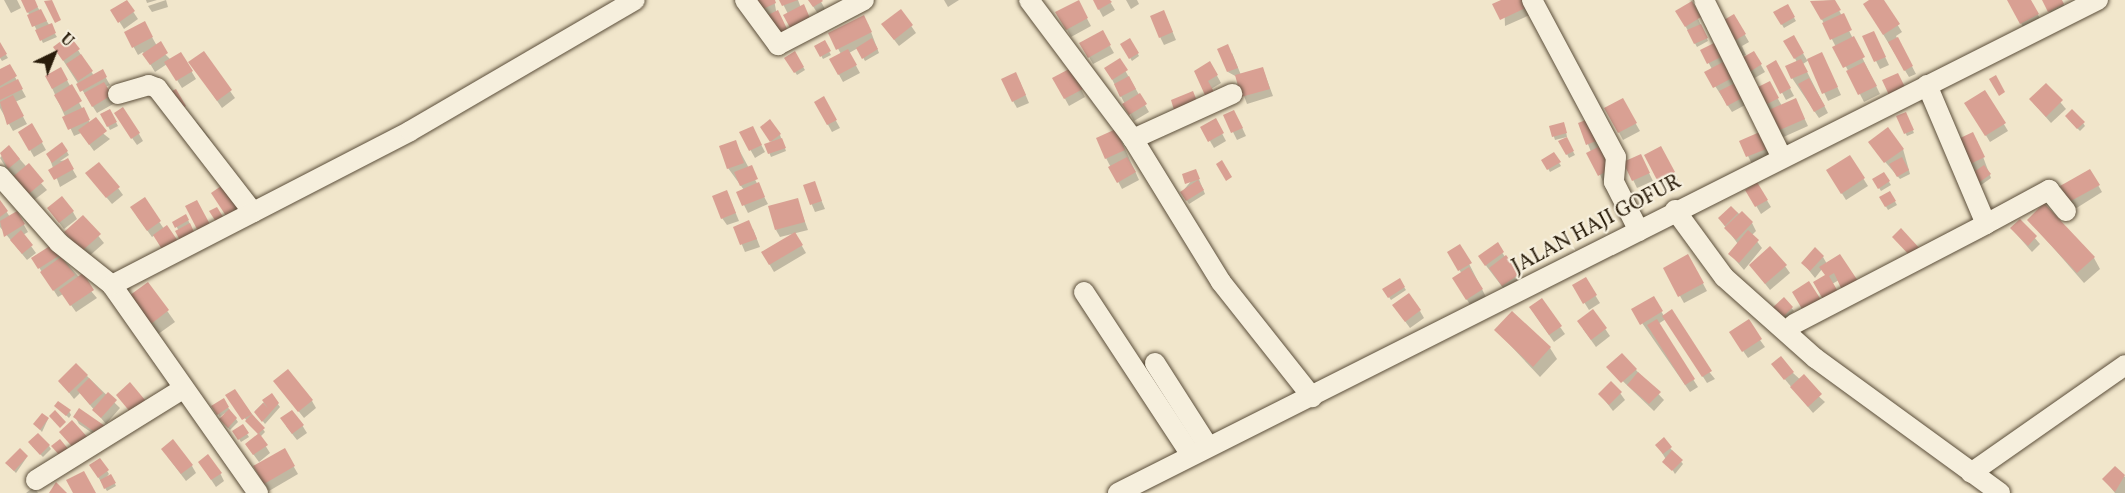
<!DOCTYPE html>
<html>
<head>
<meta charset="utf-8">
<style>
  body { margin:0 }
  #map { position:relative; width:2125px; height:493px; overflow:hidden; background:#f1e6cb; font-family:Vollkorn,serif }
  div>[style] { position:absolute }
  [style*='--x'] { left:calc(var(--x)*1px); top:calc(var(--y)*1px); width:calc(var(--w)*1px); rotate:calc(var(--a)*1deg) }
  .shadow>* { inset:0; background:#0003 }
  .building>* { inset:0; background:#d9a093 }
  .roads { filter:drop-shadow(0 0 2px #5b4e3a) drop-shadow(0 0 2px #5b4e3a) }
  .minor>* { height:20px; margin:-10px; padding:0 10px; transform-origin:10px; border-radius:10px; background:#f6efdd }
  span { translate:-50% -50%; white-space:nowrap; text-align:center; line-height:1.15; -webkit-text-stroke:4.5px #f6efdd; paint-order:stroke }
  .street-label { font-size:21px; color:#291c0a }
  .north { position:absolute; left:24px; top:24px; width:60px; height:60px; -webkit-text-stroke:4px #f6efdd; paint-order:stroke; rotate:43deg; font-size:16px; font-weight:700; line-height:24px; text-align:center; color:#291c0a }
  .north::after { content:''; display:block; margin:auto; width:21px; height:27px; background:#291c0a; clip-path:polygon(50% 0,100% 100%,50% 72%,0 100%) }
</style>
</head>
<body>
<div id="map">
  <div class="shadow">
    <i style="clip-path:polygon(4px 0,17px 0,21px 8px,11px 13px)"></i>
    <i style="clip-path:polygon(22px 0,33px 0,57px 37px,43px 43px)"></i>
    <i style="clip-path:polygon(146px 0,157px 0,147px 3px)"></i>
    <i style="clip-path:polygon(166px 0,168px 7px,152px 12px,148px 6px)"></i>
    <i style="clip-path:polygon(755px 0,774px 0,783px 46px)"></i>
    <i style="clip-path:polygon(781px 0,798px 0,801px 8px,788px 14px)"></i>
    <i style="clip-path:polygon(809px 0,820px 0,825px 9px,818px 14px)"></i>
    <i style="clip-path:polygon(944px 0,959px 0,948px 7px)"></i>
    <i style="clip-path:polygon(1094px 0,1109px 0,1115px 10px,1103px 17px)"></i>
    <i style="clip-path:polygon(1126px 0,1137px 0,1139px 4px,1131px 9px)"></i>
    <i style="clip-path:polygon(1504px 0,1526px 0,1532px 14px,1505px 26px)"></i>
    <i style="clip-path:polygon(1834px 0,1880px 94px,1864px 102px,1813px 2px)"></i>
    <i style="clip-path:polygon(1872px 0,1882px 0,1902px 32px,1896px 36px,1916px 74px,1909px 77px,1869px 11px)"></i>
    <i style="clip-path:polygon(2008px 0,2030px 0,2044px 26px,2027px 34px)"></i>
    <i style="clip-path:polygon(2043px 0,2061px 0,2069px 15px,2055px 22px)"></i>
    <i style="clip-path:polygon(126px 1px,138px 19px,124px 29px,112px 10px)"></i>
    <i style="clip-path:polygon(1078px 2px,1091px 26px,1071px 37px,1058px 13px)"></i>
    <i style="clip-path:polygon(1691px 3px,1708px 41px,1697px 47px,1677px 11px)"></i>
    <i style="clip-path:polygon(1787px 6px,1796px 21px,1784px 28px,1775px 13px)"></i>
    <i style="clip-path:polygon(901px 11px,916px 33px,899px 46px,888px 32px)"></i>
    <i style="clip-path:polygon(1734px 16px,1749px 42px,1742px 46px,1746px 55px,1737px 58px)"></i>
    <i style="clip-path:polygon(1167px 19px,1176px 40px,1164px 45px,1160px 37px)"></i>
    <i style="clip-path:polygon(144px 23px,157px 46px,171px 60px,181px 54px,196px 79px,182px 88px,167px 64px,155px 72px,143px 52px,138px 55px,126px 33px)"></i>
    <i style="clip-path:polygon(868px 24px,879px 53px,865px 61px,858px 48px,849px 53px,860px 73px,843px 82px,831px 60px,841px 54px,830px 34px)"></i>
    <i style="clip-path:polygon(1102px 32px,1114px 53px,1093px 64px,1081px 43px)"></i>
    <i style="clip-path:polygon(1793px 37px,1807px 60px,1822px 54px,1841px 95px,1828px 101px,1809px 60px,1803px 64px,1828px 113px,1819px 118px,1792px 78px,1797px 62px,1785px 41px)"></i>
    <i style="clip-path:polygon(1864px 37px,1877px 40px,1889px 65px,1880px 69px)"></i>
    <i style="clip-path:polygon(1130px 40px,1139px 56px,1132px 61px,1122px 45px)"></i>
    <i style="clip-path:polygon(824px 42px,831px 55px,823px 59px,816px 46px)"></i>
    <i style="clip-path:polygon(1715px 44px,1747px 104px,1732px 112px,1706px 72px,1712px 69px,1702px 51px)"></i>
    <i style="clip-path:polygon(0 45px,8px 58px,2px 61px,0 58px)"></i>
    <i style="clip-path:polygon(78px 50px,94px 76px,102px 71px,110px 85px,105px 87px,115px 103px,97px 113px,59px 54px)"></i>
    <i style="clip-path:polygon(203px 53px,235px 98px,222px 108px,195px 69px)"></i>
    <i style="clip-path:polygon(794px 53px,805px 70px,797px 75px,786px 58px)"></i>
    <i style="clip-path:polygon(1232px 53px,1241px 75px,1263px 69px,1273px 96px,1247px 104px,1237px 77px,1228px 72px)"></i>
    <i style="clip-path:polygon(1754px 53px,1765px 72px,1753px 79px,1742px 60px)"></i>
    <i style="clip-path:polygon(1119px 60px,1149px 112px,1134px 121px,1106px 68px)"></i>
    <i style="clip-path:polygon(1776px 62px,1794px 96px,1786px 100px,1768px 66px)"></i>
    <i style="clip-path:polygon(1210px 63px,1221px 83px,1211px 89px,1202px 87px)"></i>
    <i style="clip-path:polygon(9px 66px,26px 97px,15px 102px,27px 124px,13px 131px,0 108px,0 71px)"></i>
    <i style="clip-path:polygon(61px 69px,90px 123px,110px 139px,94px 151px,81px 133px,74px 136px,47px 77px)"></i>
    <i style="clip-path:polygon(1071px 70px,1085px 97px,1069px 106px,1054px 79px)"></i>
    <i style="clip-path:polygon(1020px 82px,1029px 103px,1017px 108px,1013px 101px)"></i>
    <i style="clip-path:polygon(1769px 83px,1782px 106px,1799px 107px,1808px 126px,1779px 139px,1756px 90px)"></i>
    <i style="clip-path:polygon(2046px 85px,2066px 109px,2051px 123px,2031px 100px)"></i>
    <i style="clip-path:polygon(1985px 92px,2008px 131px,1990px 142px,1966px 103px)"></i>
    <i style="clip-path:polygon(823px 98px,840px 128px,832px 132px,816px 103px)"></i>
    <i style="clip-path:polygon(1622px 100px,1640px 131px,1623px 140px,1606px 108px)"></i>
    <i style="clip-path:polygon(110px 111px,118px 126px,110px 130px,102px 115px)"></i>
    <i style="clip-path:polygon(1905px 114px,1914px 133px,1907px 136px,1898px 117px)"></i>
    <i style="clip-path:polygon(1225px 116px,1238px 119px,1246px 136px,1237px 140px)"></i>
    <i style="clip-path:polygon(2068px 119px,2083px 123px,2085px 126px,2080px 131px)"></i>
    <i style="clip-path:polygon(1215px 120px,1226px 141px,1214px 148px,1202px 127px)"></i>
    <i style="clip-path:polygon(1590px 120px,1616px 175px,1603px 182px,1580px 124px)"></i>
    <i style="clip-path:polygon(120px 121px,139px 134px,143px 141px,137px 145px)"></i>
    <i style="clip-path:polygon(197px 122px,210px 138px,205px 143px,192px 127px)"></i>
    <i style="clip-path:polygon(32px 125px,46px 150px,34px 157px,20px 132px)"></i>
    <i style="clip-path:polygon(762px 127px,780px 135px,786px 151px,771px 157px,766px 145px,772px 143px)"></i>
    <i style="clip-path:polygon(1551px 127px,1565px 127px,1567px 137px,1555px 140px)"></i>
    <i style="clip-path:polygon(741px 133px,756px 135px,765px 152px,755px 158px)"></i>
    <i style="clip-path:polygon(1762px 133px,1772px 156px,1752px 164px,1741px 142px)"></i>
    <i style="clip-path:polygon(1120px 138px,1139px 180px,1122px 189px,1106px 158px)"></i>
    <i style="clip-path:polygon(1566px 139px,1575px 155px,1569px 158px,1561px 142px)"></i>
    <i style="clip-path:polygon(1977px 141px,1991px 178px,1977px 188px,1969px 164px)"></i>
    <i style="clip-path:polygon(735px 142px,768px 204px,748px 213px,738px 193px,744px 190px,728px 168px)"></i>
    <i style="clip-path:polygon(62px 144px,69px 155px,60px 161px,67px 160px,77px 177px,60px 187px,48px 154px)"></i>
    <i style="clip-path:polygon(9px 147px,47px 190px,29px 204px,0 158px)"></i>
    <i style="clip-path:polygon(1660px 148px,1678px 180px,1664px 188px,1646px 156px)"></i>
    <i style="clip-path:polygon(1874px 149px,1903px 149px,1910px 174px,1900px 179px)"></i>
    <i style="clip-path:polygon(1554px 154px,1561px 166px,1550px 172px,1543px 160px)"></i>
    <i style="clip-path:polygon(1850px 157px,1868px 186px,1846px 200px,1828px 171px)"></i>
    <i style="clip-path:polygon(1625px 163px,1644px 163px,1653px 181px,1637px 188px)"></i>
    <i style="clip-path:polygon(2090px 171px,2102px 192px,2075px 209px,2062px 187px)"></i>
    <i style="clip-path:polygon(87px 174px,118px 188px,123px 195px,112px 204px)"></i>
    <i style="clip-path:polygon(1197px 174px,1205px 194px,1189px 204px,1182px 192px)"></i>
    <i style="clip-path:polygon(1884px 174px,1891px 185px,1881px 191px,1874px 180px)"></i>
    <i style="clip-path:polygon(814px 183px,825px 209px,815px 212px,804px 186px)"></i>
    <i style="clip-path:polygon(1757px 184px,1771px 207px,1761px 214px,1747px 190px)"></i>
    <i style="clip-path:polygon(727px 192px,739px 221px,727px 225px,722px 218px)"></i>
    <i style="clip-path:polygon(1890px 193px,1897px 205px,1888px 210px,1881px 198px)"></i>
    <i style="clip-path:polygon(144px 199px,164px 229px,152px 237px,136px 215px)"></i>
    <i style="clip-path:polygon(797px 200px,808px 230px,780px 237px,776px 230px)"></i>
    <i style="clip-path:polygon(0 202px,10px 217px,17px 213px,28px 232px,23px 235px,36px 253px,27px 260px,0 227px)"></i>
    <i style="clip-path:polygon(1731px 208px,1752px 223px,1756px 231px,1752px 235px,1762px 248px,1744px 270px,1730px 254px,1738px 244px,1721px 221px)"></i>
    <i style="clip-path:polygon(49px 209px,73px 212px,77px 219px,64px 229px)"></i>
    <i style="clip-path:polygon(186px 216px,190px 224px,179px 231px,174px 222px)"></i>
    <i style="clip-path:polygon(83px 217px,104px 243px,87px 258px,66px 232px)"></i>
    <i style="clip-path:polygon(2029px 220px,2094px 258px,2100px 269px,2084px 283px)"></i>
    <i style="clip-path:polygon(2020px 221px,2040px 244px,2032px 252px,2012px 229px)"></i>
    <i style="clip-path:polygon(735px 228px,753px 229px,760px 247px,745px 252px)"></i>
    <i style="clip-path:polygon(795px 234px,806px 253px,774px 272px,763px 253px)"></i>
    <i style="clip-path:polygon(1497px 245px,1522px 282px,1507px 293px,1484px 263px)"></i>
    <i style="clip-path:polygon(52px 246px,97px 298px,76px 312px,63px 294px,58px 297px,33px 258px)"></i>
    <i style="clip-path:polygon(1460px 246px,1486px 297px,1471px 306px,1454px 279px,1462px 274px,1449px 253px)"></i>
    <i style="clip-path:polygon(1688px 256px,1707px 291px,1684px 303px,1665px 269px)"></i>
    <i style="clip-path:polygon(1839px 256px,1839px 280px,1832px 284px,1822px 269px,1815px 278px,1803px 263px,1823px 257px,1827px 264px)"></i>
    <i style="clip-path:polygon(1751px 266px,1785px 266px,1790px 273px,1770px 290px)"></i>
    <i style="clip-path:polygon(1585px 279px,1600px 303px,1589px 310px,1574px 286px)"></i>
    <i style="clip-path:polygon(1399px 280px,1406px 290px,1391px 300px,1384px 290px)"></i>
    <i style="clip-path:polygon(148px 284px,175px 322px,154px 337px,134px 310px)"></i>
    <i style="clip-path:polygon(1653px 298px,1664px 316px,1715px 379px,1707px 383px,1666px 319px,1658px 324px,1698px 387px,1690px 392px,1633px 310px)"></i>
    <i style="clip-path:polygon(1784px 299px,1794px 311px,1783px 321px)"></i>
    <i style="clip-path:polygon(1541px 300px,1565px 334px,1554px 342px,1535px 315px)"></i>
    <i style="clip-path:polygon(1420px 311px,1424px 318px,1410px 328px,1399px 313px)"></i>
    <i style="clip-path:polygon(1593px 311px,1610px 336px,1596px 347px,1583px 329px)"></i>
    <i style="clip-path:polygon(1496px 330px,1550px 348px,1557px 359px,1540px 377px)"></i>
    <i style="clip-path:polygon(1735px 339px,1760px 340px,1765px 347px,1748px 358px)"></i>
    <i style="clip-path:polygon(1773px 365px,1793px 373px,1825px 402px,1813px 413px)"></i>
    <i style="clip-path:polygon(1608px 367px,1636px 370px,1664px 400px,1654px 411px)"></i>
    <i style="clip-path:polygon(87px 376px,120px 408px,106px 424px,80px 393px,74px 399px,60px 381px)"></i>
    <i style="clip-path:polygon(275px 382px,312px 401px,316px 408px,304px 418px)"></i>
    <i style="clip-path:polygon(235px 391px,265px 432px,260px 437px,270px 453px,259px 462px,251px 451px,259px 435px,232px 403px)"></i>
    <i style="clip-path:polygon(1620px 393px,1625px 400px,1613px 411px,1600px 394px)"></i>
    <i style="clip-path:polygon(271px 395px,280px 407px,265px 424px,255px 411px)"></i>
    <i style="clip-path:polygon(223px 400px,238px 422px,230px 430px,221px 420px,225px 413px,220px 417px,213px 406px)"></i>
    <i style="clip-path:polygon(56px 406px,69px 411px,71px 415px,69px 418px)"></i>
    <i style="clip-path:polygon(80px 410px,104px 441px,79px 424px,75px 417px)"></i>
    <i style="clip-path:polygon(48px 419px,42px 432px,35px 424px)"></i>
    <i style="clip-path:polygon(302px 425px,307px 433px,297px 440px,286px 426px)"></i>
    <i style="clip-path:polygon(242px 426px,249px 437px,241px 442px,234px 431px)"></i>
    <i style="clip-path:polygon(1663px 439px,1683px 464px,1675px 474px,1659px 448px)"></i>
    <i style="clip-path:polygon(32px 446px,49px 446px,51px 449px,43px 457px)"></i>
    <i style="clip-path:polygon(284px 450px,298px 474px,269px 491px,255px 467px)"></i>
    <i style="clip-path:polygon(167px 456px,192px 466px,196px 473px,186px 481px)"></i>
    <i style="clip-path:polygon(27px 457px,16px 473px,9px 466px)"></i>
    <i style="clip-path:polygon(100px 460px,109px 474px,104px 480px,111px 476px,116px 486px,107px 491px,91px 466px)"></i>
    <i style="clip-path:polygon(2115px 468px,2125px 477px,2125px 493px,2115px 493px,2104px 479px)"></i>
    <i style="clip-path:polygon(204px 469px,220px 473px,224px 481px,216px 487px)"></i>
    <i style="clip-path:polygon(34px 487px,38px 493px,26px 493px)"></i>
  </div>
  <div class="building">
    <i style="clip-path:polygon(21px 0,35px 0,38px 7px,27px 13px)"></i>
    <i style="clip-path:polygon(52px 0,61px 20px,55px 23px,44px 1px)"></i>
    <i style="clip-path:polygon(127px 0,135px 11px,118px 23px,110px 10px)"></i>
    <i style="clip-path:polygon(753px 0,775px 0,776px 3px,759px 11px)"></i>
    <i style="clip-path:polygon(779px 0,798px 0,782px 6px)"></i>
    <i style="clip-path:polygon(808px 0,822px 0,823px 1px,813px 7px)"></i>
    <i style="clip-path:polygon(1079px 0,1088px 18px,1066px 30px,1055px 12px)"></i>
    <i style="clip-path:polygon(1093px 0,1110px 0,1112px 2px,1098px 10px)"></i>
    <i style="clip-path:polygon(1501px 0,1527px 0,1530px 6px,1500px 20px,1492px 4px)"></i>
    <i style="clip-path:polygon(1835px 0,1841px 10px,1821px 20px,1810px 1px)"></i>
    <i style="clip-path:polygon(1869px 0,1884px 0,1900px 24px,1883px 35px,1863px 4px)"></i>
    <i style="clip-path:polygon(2007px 0,2031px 0,2039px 14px,2020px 24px)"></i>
    <i style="clip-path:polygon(2042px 0,2062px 0,2064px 4px,2048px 12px)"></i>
    <i style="clip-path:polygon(1692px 1px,1701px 17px,1685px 27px,1675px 11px)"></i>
    <i style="clip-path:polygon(804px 4px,812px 23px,793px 33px,783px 15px)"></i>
    <i style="clip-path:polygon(1788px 4px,1795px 17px,1781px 25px,1773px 12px)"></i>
    <i style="clip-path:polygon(41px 9px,47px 21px,32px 27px,27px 15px)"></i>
    <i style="clip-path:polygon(901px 9px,913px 25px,894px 40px,881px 24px)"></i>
    <i style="clip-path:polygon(778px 10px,789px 33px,777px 40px,766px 16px)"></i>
    <i style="clip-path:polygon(1164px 10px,1173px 32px,1159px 38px,1150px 16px)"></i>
    <i style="clip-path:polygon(1844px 13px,1852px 30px,1830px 40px,1822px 23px)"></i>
    <i style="clip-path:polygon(1734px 14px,1746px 34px,1731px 43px,1719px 23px)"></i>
    <i style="clip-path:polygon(864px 15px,872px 32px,836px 50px,828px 33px)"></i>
    <i style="clip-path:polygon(145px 21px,153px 37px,132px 48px,124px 32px)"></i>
    <i style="clip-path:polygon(52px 23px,56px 33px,40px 41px,35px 30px)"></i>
    <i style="clip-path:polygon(1701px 24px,1708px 38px,1694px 44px,1687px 30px)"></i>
    <i style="clip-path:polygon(1103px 30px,1111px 45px,1088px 58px,1079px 43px)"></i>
    <i style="clip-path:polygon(1874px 31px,1886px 57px,1874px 62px,1862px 36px)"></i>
    <i style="clip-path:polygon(69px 35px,80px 49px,63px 61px,53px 47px)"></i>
    <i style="clip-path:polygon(1794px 35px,1804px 53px,1794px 59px,1783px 41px)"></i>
    <i style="clip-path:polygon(1854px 36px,1865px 57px,1843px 68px,1832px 47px)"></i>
    <i style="clip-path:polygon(1898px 37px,1913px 66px,1904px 71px,1888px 42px)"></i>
    <i style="clip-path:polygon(872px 38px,878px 49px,862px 59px,856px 48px)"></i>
    <i style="clip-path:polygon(1130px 38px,1139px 53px,1129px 59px,1120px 44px)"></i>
    <i style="clip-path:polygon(825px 40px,831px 51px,820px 57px,814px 46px)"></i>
    <i style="clip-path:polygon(161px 41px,168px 53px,150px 65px,142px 54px)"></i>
    <i style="clip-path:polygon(0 42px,7px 54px,0 58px)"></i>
    <i style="clip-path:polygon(1716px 42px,1723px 56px,1707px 64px,1700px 50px)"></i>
    <i style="clip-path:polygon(1228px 44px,1238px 68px,1227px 72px,1217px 49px)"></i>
    <i style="clip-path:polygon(848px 49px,857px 65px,838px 75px,829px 59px)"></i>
    <i style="clip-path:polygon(204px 51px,232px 90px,217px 101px,188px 62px)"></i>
    <i style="clip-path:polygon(795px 51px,804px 67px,794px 73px,784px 58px)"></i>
    <i style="clip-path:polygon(1754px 51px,1762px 64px,1748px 73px,1740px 59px)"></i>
    <i style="clip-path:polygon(181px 52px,193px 71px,176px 81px,164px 62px)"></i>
    <i style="clip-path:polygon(1822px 52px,1838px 87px,1822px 94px,1807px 59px)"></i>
    <i style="clip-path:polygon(81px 54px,93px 71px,78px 81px,66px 64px)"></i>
    <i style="clip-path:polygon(1120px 58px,1128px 70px,1112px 80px,1104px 68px)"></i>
    <i style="clip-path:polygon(1801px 59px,1808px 72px,1791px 79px,1785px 66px)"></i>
    <i style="clip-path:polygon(1776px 60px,1791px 88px,1780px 94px,1766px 66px)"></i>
    <i style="clip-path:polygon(1210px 61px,1218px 75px,1208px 81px,1218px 99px,1209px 104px,1194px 71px)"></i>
    <i style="clip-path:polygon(1725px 61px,1734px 77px,1713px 88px,1704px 72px)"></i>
    <i style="clip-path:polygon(1864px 62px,1877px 86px,1858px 95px,1846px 71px)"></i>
    <i style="clip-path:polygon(10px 64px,17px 76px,0 86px,0 69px)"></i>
    <i style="clip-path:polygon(61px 67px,68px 80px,52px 89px,45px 76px)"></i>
    <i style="clip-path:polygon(1263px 67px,1270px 89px,1241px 97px,1235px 75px)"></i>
    <i style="clip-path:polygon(1071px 68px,1083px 89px,1064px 99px,1052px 78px)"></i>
    <i style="clip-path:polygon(103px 69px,107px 77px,80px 92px,76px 84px)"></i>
    <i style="clip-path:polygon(1016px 72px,1026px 95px,1012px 102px,1001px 79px)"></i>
    <i style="clip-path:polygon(1898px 73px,1905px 87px,1889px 95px,1882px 80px)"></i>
    <i style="clip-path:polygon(1996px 75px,2005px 92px,1999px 96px,1989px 79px)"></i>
    <i style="clip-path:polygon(1129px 76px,1136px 89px,1120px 97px,1114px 84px)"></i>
    <i style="clip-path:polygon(1809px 78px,1825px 106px,1814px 112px,1798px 84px)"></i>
    <i style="clip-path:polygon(18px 79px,23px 89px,0 100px,0 88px)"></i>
    <i style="clip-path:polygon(1770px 81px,1779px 98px,1763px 106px,1754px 89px)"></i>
    <i style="clip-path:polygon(104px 82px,112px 95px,92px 107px,84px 93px)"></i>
    <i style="clip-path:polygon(1737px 82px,1744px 97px,1727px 106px,1719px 91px)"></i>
    <i style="clip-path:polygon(2046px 83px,2063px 100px,2046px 117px,2029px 99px)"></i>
    <i style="clip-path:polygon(72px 84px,82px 101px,64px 112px,54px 95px)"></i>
    <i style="clip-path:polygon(176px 89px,186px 106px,177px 111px,168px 93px)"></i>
    <i style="clip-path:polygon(1985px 90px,2006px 123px,1985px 136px,1964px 103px)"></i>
    <i style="clip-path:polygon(1193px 91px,1197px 101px,1174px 110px,1171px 100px)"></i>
    <i style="clip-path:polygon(1140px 93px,1147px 104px,1129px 115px,1122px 104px)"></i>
    <i style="clip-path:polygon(13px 95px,24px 116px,7px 125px,0 102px)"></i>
    <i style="clip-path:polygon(824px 96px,837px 120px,827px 125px,814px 102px)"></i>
    <i style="clip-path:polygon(1623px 98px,1637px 123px,1618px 133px,1604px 108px)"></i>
    <i style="clip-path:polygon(1796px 98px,1805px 119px,1773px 133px,1764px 112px)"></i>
    <i style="clip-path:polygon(84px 107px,90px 120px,68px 130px,62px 117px)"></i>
    <i style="clip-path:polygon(123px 107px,140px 133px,131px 139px,114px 113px)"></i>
    <i style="clip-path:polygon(110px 109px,117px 122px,107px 127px,100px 114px)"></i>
    <i style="clip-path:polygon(2072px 109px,2085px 122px,2077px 129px,2065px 116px)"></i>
    <i style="clip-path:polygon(1234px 110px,1243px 128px,1231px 133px,1223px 115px)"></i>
    <i style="clip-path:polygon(1906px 112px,1914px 130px,1904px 134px,1896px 116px)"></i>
    <i style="clip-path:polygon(96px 117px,107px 131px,89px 145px,78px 130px)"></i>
    <i style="clip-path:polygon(1216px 118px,1224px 133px,1208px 142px,1200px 127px)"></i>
    <i style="clip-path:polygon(1591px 118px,1599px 140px,1586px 145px,1578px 123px)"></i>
    <i style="clip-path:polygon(770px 119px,781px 134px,770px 142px,760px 127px)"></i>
    <i style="clip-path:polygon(1564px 122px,1567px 133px,1552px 137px,1549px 126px)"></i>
    <i style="clip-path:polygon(32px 123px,43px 142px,29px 151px,18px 132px)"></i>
    <i style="clip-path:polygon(753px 126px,762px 145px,749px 151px,739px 132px)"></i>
    <i style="clip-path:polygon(1888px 127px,1904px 149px,1884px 163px,1868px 142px)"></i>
    <i style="clip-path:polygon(1116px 129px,1125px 150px,1105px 159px,1096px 138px)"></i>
    <i style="clip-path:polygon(1762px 131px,1769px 148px,1746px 157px,1739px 141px)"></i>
    <i style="clip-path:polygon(1973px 132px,1985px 157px,1968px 165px,1956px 140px)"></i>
    <i style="clip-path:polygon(1567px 137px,1574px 151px,1566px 155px,1558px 141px)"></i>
    <i style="clip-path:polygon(782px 138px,786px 148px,768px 154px,764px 144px)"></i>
    <i style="clip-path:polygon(736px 140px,744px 163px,727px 169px,719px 146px)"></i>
    <i style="clip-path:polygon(62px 142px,68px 151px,52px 163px,46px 154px)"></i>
    <i style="clip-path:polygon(9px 145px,20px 159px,8px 169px,0 153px)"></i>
    <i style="clip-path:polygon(1602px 145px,1614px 167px,1598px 176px,1586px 153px)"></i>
    <i style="clip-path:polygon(1661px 146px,1675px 172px,1658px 182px,1644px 155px)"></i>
    <i style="clip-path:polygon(1554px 152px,1561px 162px,1547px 170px,1541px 160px)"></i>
    <i style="clip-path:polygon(1641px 154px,1650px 173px,1632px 181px,1623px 162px)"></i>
    <i style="clip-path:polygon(1850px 155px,1865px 178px,1841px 194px,1826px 170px)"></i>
    <i style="clip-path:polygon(1127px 157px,1136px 172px,1117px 183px,1108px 167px)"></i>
    <i style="clip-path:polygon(1902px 157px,1909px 170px,1897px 177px,1889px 164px)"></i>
    <i style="clip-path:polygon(68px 158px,74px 169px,54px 180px,48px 170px)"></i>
    <i style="clip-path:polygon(1222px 160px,1232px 177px,1226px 181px,1216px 164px)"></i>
    <i style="clip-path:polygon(99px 162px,120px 187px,106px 198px,85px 173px)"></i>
    <i style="clip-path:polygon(29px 163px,44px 181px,24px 198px,9px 180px)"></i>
    <i style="clip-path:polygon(752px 165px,758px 179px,740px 186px,734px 172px)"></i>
    <i style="clip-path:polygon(1984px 165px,1991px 174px,1974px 186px,1968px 176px)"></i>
    <i style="clip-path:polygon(1196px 169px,1200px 179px,1185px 184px,1182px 174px)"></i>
    <i style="clip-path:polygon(2090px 169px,2100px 185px,2069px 202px,2060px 186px)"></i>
    <i style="clip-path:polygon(1884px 172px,1890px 181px,1878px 189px,1872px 179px)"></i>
    <i style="clip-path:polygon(1198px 180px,1204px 190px,1186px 201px,1180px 192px)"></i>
    <i style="clip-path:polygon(815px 181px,822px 201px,810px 205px,803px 185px)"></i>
    <i style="clip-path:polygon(759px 182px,765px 197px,742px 206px,736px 192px)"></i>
    <i style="clip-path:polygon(1757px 182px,1768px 200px,1755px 207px,1745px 190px)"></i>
    <i style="clip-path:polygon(224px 184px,244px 213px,230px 222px,211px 193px)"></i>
    <i style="clip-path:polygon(727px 190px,736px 213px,721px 219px,712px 196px)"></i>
    <i style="clip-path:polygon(1890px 191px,1896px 201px,1885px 207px,1879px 197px)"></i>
    <i style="clip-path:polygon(62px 196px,74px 211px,59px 223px,47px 208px)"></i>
    <i style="clip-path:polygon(145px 197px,161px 221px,147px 231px,130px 207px)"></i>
    <i style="clip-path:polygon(798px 198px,805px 222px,775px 230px,768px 206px)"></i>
    <i style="clip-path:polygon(0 200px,8px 211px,0 217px)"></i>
    <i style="clip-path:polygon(197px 200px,213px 230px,201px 237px,185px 206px)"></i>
    <i style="clip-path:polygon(2044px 203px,2095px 257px,2077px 273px,2027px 220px)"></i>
    <i style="clip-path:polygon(1731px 206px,1738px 213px,1725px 226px,1718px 218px)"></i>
    <i style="clip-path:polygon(217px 207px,225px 220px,218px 225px,209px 211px)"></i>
    <i style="clip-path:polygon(17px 211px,25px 224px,4px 237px,0 221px)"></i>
    <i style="clip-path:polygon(1742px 211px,1753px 222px,1736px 240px,1724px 228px)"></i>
    <i style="clip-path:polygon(186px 214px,189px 220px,175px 228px,172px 222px)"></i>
    <i style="clip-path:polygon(83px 215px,101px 234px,82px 251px,64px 232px)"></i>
    <i style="clip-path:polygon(2020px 219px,2037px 236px,2028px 246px,2010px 228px)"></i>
    <i style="clip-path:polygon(749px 220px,757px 239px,740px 245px,733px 227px)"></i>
    <i style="clip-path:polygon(190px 223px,195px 234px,181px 242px,175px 231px)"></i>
    <i style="clip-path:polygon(167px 225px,180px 244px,165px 254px,153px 235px)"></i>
    <i style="clip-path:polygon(1901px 228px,1922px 251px,1913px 259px,1892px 237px)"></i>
    <i style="clip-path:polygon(21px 230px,33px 245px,22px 254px,10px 240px)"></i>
    <i style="clip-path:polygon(1748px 230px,1759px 240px,1739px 263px,1728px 254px)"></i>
    <i style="clip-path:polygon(795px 232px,803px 245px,769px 265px,761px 252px)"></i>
    <i style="clip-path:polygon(1498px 242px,1504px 252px,1485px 266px,1478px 256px)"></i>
    <i style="clip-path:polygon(53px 244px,60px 255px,38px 269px,31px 258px)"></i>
    <i style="clip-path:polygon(1460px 244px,1472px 263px,1458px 271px,1447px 252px)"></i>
    <i style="clip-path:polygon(1770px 246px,1787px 265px,1765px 284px,1749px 265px)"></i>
    <i style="clip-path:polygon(1815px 247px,1824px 256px,1810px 271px,1801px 263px)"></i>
    <i style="clip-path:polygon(1688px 254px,1704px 283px,1678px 297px,1663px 268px)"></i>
    <i style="clip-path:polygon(1840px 254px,1858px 281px,1842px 290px,1834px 273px,1829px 276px,1840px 295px,1825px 303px,1813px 282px,1825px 275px,1819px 267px)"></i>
    <i style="clip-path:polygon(1506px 255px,1520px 274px,1502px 286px,1489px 268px)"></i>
    <i style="clip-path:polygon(61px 257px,75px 275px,53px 291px,40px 272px)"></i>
    <i style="clip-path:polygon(1469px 267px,1483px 289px,1466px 300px,1452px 278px)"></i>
    <i style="clip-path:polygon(83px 273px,94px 290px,70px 306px,59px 290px)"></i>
    <i style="clip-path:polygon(1586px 277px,1597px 295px,1583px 304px,1572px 285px)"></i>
    <i style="clip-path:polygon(1400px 278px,1405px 287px,1388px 298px,1382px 289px)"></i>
    <i style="clip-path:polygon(1809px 281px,1823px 303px,1805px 314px,1792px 292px)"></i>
    <i style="clip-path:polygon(148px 282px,169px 310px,147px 327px,126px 298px)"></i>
    <i style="clip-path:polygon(1409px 293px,1421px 310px,1405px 322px,1392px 305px)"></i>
    <i style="clip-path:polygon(1654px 296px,1663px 311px,1640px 325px,1631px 309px)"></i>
    <i style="clip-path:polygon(1784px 297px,1793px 307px,1781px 319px,1771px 309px)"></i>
    <i style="clip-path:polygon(1542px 298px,1562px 326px,1549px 335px,1529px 307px)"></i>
    <i style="clip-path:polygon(1593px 309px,1607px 328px,1591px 340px,1577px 321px)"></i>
    <i style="clip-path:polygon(1672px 309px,1712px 371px,1702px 377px,1662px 316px)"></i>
    <i style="clip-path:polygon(1512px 311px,1551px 347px,1533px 367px,1494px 330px)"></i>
    <i style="clip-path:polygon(1657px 319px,1695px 379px,1685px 385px,1647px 325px)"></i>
    <i style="clip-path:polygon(1749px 319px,1762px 339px,1742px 352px,1729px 332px)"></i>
    <i style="clip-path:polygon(1622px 353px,1637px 369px,1621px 383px,1606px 367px)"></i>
    <i style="clip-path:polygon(1781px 356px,1794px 372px,1784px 380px,1771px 364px)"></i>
    <i style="clip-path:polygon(76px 363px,88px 375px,69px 393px,58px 381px)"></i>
    <i style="clip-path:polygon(288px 369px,313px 400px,298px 412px,273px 381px)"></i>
    <i style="clip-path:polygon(1638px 372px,1661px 392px,1649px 404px,1627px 385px)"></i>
    <i style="clip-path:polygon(1804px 374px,1822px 394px,1808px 407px,1790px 387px)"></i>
    <i style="clip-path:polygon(89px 378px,103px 393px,90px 405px,77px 390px)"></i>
    <i style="clip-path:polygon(1611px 381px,1622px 392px,1609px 405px,1598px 394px)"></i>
    <i style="clip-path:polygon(130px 382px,145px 400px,131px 413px,116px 395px)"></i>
    <i style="clip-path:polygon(235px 389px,252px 414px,242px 420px,225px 395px)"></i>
    <i style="clip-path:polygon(108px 392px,117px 400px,101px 418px,92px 410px)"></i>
    <i style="clip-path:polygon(272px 393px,279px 403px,262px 422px,254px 412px,263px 403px,268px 408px,262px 400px)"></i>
    <i style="clip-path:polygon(224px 398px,229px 407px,217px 415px,211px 406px)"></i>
    <i style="clip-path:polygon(58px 401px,71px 410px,66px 416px,54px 406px)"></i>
    <i style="clip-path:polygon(79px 408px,105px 426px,99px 435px,73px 417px)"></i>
    <i style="clip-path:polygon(229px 409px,237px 418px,228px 428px,219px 419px)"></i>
    <i style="clip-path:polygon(55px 410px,66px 422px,60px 428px,49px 416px)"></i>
    <i style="clip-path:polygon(292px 410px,304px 425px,292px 434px,280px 418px)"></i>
    <i style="clip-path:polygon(42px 413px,49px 418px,40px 430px,33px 424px)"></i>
    <i style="clip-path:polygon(252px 414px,265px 428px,258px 434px,245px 421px)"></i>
    <i style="clip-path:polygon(72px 420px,90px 440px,77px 452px,59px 432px)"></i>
    <i style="clip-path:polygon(243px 424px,249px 433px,238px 440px,232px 431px)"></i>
    <i style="clip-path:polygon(38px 433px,50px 445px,40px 455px,28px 442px)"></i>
    <i style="clip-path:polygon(259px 433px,268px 445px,253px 455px,245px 444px)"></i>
    <i style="clip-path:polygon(1664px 437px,1672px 447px,1663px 454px,1655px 445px)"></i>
    <i style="clip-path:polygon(60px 439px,69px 450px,61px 457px,51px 446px)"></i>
    <i style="clip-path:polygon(173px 439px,193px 465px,181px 474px,161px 449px)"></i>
    <i style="clip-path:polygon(20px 448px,28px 456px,14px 471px,5px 463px)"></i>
    <i style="clip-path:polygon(285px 448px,295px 466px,264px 484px,253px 466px)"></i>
    <i style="clip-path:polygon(1672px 450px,1683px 460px,1672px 471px,1662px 462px)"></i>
    <i style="clip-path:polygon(208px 454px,222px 473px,211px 480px,198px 462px)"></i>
    <i style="clip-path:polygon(100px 458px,109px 470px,98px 478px,89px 465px)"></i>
    <i style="clip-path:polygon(2115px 466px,2125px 475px,2115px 492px,2102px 479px)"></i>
    <i style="clip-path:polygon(84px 471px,96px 493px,73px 493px,66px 480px)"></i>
    <i style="clip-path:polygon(111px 474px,116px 483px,104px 489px,100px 480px)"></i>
    <i style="clip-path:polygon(56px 482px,67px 493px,49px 493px)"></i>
  </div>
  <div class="roads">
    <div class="minor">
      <i style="--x:745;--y:0;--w:56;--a:53.7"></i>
      <i style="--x:778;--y:45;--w:97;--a:-27.6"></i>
      <i style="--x:1029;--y:0;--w:174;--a:53.2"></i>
      <i style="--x:1133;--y:139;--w:168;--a:58.4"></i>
      <i style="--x:1221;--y:282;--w:147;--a:51.6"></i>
      <i style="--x:1532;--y:0;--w:178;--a:61.9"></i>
      <i style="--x:1616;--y:157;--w:25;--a:95"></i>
      <i style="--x:1614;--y:182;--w:55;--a:63"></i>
      <i style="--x:1704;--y:0;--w:176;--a:63.7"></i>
      <i style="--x:1927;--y:85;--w:151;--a:67"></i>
      <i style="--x:1986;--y:224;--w:72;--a:-28.4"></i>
      <i style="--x:2049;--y:190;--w:27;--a:51"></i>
      <i style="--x:118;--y:94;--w:32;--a:-16"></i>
      <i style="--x:149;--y:85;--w:9;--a:21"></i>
      <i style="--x:157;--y:88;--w:157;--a:52.3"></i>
      <i style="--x:1133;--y:139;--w:109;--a:-24.4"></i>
      <i style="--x:0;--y:176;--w:89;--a:48.6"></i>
      <i style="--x:59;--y:243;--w:68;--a:38.4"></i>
      <i style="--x:1675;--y:210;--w:83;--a:53.8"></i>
      <i style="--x:1724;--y:277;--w:122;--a:41.7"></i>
      <i style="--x:1815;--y:358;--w:229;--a:36.1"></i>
      <i style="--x:1084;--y:292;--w:195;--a:56.7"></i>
      <i style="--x:1794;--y:324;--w:216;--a:-27.5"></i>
      <i style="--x:1155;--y:363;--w:98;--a:57.4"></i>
      <i style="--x:1971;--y:473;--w:188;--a:-35"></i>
      <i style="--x:36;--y:480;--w:173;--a:-31.8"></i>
      <i style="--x:258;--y:493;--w:254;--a:-125.1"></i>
      <i style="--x:112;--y:285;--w:335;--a:-27.3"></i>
      <i style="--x:410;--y:131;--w:260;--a:-30.2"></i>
      <i style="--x:1118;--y:493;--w:1097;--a:-26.71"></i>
    </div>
  </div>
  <div class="street-label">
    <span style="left:1597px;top:225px;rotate:-28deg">JALAN HAJI GOFUR</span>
  </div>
  <div class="north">U</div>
</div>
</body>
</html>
